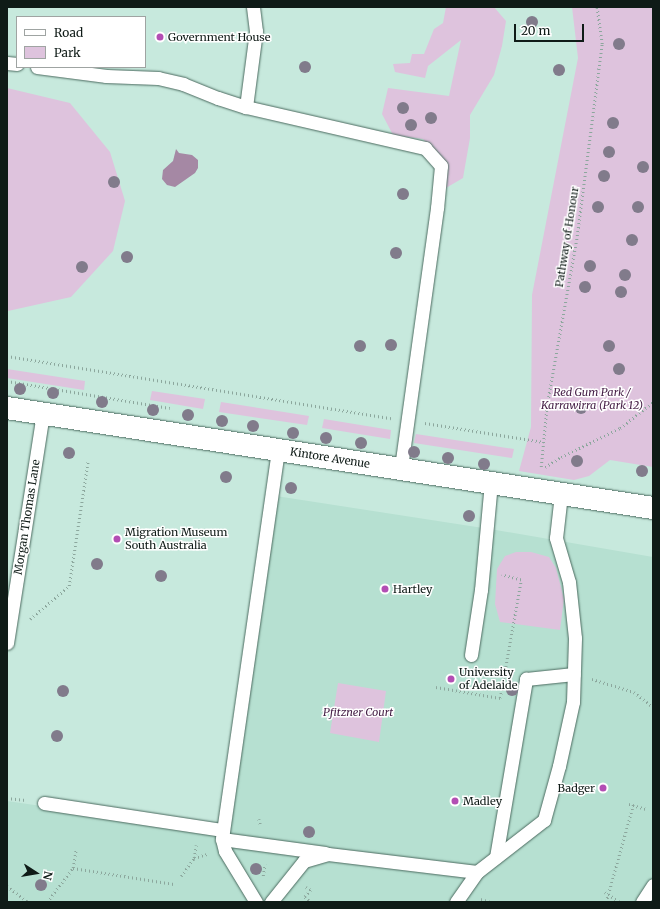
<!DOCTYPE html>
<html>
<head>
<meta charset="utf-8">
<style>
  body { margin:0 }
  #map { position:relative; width:660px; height:909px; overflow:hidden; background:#c7e9dd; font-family:Merriweather,serif }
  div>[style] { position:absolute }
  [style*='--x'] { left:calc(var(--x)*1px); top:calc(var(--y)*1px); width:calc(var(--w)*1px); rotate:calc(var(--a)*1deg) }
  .built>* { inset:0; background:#b6e0d1 }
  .green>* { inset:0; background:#dec3dd }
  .water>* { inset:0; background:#a588a4 }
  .path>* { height:2.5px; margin-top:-1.25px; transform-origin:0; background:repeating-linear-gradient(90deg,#8ca79d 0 1px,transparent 0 4px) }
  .roads { filter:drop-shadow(0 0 1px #4b6a5f) drop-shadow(0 0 1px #4b6a5f) }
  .service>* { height:13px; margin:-6.5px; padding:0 6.5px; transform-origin:6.5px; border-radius:6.5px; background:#fff }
  .tertiary>* { height:22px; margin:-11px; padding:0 11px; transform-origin:11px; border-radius:11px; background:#fff }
  .trees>* { width:12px; height:12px; margin:-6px; border-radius:50%; background:#817b8b }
  .dots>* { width:11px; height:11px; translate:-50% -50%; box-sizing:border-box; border:2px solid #fff; border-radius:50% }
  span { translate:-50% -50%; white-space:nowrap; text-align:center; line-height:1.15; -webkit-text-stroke:3px #fff; paint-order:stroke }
  .poi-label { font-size:11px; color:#0f1b17 }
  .left { translate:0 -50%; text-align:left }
  .right { translate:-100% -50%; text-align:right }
  .street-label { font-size:11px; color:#0f1b17 }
  .park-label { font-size:11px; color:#472148; font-style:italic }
  .frame { position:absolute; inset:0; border:8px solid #0f1b17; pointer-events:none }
  .legend { position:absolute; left:16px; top:16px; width:130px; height:52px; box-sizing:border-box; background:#fff; border:1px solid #9fa4a2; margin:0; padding:5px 7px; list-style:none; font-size:12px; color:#0f1b17 }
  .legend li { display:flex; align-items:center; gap:8px; height:20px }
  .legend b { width:20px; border:1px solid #9fa4a2 }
  .north { position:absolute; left:16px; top:853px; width:40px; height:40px; -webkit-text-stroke:3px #fff; paint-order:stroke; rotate:102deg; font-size:11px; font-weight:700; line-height:16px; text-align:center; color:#0f1b17 }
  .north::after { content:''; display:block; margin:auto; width:14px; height:18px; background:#0f1b17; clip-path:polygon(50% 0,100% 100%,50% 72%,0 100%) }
  .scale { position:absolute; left:514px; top:24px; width:70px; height:18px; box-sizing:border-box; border:2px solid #0f1b17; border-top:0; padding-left:5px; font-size:12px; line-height:14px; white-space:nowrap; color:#0f1b17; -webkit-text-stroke:3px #fff; paint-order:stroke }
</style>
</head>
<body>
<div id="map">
  <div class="built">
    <i style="clip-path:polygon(276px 496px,496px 530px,653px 557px,653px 902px,7px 902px,7px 801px,225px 833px)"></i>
  </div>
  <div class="green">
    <i style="clip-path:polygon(446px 7px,494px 7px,506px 21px,502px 46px,494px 75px,470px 115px,470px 138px,463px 178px,439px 192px,438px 157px,423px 139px,393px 135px,382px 114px,388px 88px,449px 96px,461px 40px,428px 66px,425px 78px,395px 72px,393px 64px,410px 63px,412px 54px,424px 54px,434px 29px,443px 23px)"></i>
    <i style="clip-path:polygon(572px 7px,653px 7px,653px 467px,610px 460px,589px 476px,574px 480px,519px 471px,531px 427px,532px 295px,578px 58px)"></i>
    <i style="clip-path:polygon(7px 88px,70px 103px,110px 152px,125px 201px,113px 251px,71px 297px,8px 311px)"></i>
    <i style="clip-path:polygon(7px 369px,85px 381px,84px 390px,7px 378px)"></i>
    <i style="clip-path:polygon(152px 391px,205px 399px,203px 409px,150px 400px)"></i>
    <i style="clip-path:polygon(221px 402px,309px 416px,307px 425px,219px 412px)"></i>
    <i style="clip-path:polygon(324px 419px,391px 430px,390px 439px,322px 428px)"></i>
    <i style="clip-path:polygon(416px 434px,514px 449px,512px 458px,414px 443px)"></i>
    <i style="clip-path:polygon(516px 552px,531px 552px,549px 557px,556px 568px,564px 599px,560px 630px,500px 622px,495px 604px,497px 569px,505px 556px)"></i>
    <i style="clip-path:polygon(338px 683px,386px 691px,379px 742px,330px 733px)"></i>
  </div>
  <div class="water">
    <i style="clip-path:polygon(176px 149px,179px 153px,192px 155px,198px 160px,198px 168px,195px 173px,175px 187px,167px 185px,162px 179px,163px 170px,173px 161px)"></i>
  </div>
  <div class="path">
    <i style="--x:7;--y:356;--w:389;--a:9.2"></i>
    <i style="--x:7;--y:381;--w:165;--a:9.4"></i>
    <i style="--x:425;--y:423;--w:120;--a:9.1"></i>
    <i style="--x:541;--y:467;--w:62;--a:-84.5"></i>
    <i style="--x:547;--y:405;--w:172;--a:-79.9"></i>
    <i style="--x:577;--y:236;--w:194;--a:-82.6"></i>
    <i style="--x:602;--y:44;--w:37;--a:-98"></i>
    <i style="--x:545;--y:467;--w:19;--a:-32"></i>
    <i style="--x:561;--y:457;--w:66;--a:-26.2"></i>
    <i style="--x:620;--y:428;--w:42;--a:-38.2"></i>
    <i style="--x:30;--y:619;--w:51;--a:-40.2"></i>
    <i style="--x:69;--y:586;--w:126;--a:-81.4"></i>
    <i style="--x:592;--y:679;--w:44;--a:17.2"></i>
    <i style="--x:634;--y:692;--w:24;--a:38"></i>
    <i style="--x:436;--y:687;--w:65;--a:9.8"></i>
    <i style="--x:500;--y:698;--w:120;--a:-79.9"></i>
    <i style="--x:521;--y:580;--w:20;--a:-165"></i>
    <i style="--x:7;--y:798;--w:19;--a:6"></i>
    <i style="--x:629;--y:804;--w:18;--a:16"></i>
    <i style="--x:259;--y:819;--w:7;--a:74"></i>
    <i style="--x:194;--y:858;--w:13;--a:-81"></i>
    <i style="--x:73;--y:868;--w:102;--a:9"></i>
    <i style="--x:181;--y:876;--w:22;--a:-54"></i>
    <i style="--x:194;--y:858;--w:14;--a:-17"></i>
    <i style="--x:263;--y:876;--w:12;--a:-81"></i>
    <i style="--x:7;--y:886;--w:26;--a:37"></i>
    <i style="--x:306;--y:887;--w:6;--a:31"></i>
    <i style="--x:311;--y:890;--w:9;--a:131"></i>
    <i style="--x:305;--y:897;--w:8;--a:40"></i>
    <i style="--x:605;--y:892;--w:18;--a:34"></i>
    <i style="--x:481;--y:899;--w:9;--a:18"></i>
    <i style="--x:47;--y:902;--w:43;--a:-52.6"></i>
    <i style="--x:73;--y:868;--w:18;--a:-81"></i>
    <i style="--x:606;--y:902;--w:101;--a:-74.4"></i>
  </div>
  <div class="roads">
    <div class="service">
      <i style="--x:253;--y:7;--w:24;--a:83"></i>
      <i style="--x:256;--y:31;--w:77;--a:97.5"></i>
      <i style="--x:246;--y:107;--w:184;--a:12.9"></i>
      <i style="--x:425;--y:148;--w:24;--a:48"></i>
      <i style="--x:441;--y:166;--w:42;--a:95.4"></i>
      <i style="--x:437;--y:208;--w:263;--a:97.9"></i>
      <i style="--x:7;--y:63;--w:10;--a:6"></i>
      <i style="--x:37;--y:67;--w:70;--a:7.4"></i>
      <i style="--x:106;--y:76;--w:52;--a:2.2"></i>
      <i style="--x:158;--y:78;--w:26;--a:13"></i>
      <i style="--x:183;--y:84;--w:38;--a:22"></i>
      <i style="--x:218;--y:98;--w:29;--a:18"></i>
      <i style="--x:278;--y:450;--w:393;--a:98.2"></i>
      <i style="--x:222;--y:839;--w:104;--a:7.7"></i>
      <i style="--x:7;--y:643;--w:232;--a:-81.1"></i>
      <i style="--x:471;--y:655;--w:66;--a:-81.3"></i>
      <i style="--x:481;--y:590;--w:107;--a:-84.7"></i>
      <i style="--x:44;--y:803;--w:181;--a:8.6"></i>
      <i style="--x:222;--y:839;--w:12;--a:76"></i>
      <i style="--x:225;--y:851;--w:60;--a:58.7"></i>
      <i style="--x:496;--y:857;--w:181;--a:-80.4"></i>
      <i style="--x:526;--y:679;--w:48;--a:-5.9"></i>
      <i style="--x:271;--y:902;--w:53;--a:-51.2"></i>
      <i style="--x:304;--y:861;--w:25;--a:-16"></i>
      <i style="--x:328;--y:854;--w:150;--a:6.9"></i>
      <i style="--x:477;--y:872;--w:85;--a:-37.8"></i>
      <i style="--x:544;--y:820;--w:56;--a:-74.5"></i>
      <i style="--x:559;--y:766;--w:66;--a:-77.7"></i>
      <i style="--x:573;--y:702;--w:64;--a:-88.2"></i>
      <i style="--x:575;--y:638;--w:56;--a:-96.1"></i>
      <i style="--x:569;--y:582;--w:46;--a:-106.5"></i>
      <i style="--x:556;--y:538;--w:44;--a:-83.5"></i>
      <i style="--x:456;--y:902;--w:37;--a:-55"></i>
      <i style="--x:642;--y:902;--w:20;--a:-57"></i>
    </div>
    <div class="tertiary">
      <i style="--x:7;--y:408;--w:654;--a:8.8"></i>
    </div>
  </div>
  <div class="trees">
    <i style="left:532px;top:22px"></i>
    <i style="left:619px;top:44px"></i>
    <i style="left:305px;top:67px"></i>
    <i style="left:559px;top:70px"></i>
    <i style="left:403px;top:108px"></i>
    <i style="left:431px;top:118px"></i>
    <i style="left:613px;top:123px"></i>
    <i style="left:411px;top:125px"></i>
    <i style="left:609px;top:152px"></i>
    <i style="left:643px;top:167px"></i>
    <i style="left:604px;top:176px"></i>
    <i style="left:114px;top:182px"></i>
    <i style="left:403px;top:194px"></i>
    <i style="left:598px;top:207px"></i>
    <i style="left:638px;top:207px"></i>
    <i style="left:632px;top:240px"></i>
    <i style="left:396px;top:253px"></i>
    <i style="left:127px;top:257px"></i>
    <i style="left:590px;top:266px"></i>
    <i style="left:82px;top:267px"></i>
    <i style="left:625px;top:275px"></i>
    <i style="left:585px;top:287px"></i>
    <i style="left:621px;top:292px"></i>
    <i style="left:391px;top:345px"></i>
    <i style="left:360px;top:346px"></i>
    <i style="left:609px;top:346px"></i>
    <i style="left:619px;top:369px"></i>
    <i style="left:20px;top:389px"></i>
    <i style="left:53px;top:393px"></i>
    <i style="left:102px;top:402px"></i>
    <i style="left:581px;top:408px"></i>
    <i style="left:153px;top:410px"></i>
    <i style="left:188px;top:415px"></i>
    <i style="left:222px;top:421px"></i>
    <i style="left:253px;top:426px"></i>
    <i style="left:293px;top:433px"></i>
    <i style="left:326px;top:438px"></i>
    <i style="left:361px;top:443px"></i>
    <i style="left:414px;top:452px"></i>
    <i style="left:69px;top:453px"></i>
    <i style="left:448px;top:458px"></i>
    <i style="left:577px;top:461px"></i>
    <i style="left:484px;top:464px"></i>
    <i style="left:642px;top:471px"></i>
    <i style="left:226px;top:477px"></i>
    <i style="left:291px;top:488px"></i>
    <i style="left:469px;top:516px"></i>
    <i style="left:97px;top:564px"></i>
    <i style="left:161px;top:576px"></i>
    <i style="left:512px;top:690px"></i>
    <i style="left:63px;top:691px"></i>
    <i style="left:57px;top:736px"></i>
    <i style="left:309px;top:832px"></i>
    <i style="left:256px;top:869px"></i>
    <i style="left:41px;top:885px"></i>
  </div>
  <div class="dots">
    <i style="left:160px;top:37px;background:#b34eb4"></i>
    <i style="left:117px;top:539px;background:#b34eb4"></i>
    <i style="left:385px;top:589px;background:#b34eb4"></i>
    <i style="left:451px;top:679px;background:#b34eb4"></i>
    <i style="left:603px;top:788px;background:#b34eb4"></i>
    <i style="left:455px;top:801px;background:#b34eb4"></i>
  </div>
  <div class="poi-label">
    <span class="left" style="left:168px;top:37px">Government House</span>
    <span class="left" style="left:125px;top:539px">Migration Museum<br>South Australia</span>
    <span class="left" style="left:393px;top:589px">Hartley</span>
    <span class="left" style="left:459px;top:679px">University<br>of Adelaide</span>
    <span class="right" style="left:595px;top:788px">Badger</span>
    <span class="left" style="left:463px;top:801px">Madley</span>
  </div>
  <div class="street-label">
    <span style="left:567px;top:237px;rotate:-81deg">Pathway of Honour</span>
    <span style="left:330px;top:458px;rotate:9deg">Kintore Avenue</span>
    <span style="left:27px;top:517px;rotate:-81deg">Morgan Thomas Lane</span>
  </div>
  <div class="park-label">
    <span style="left:592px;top:399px">Red Gum Park /<br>Karrawirra (Park 12)</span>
    <span style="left:358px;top:712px">Pfitzner Court</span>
  </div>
  <div class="frame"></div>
  <ul class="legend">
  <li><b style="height:5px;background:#fff"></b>Road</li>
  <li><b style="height:11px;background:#dec3dd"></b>Park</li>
  </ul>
  <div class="north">N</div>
  <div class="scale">20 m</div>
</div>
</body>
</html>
